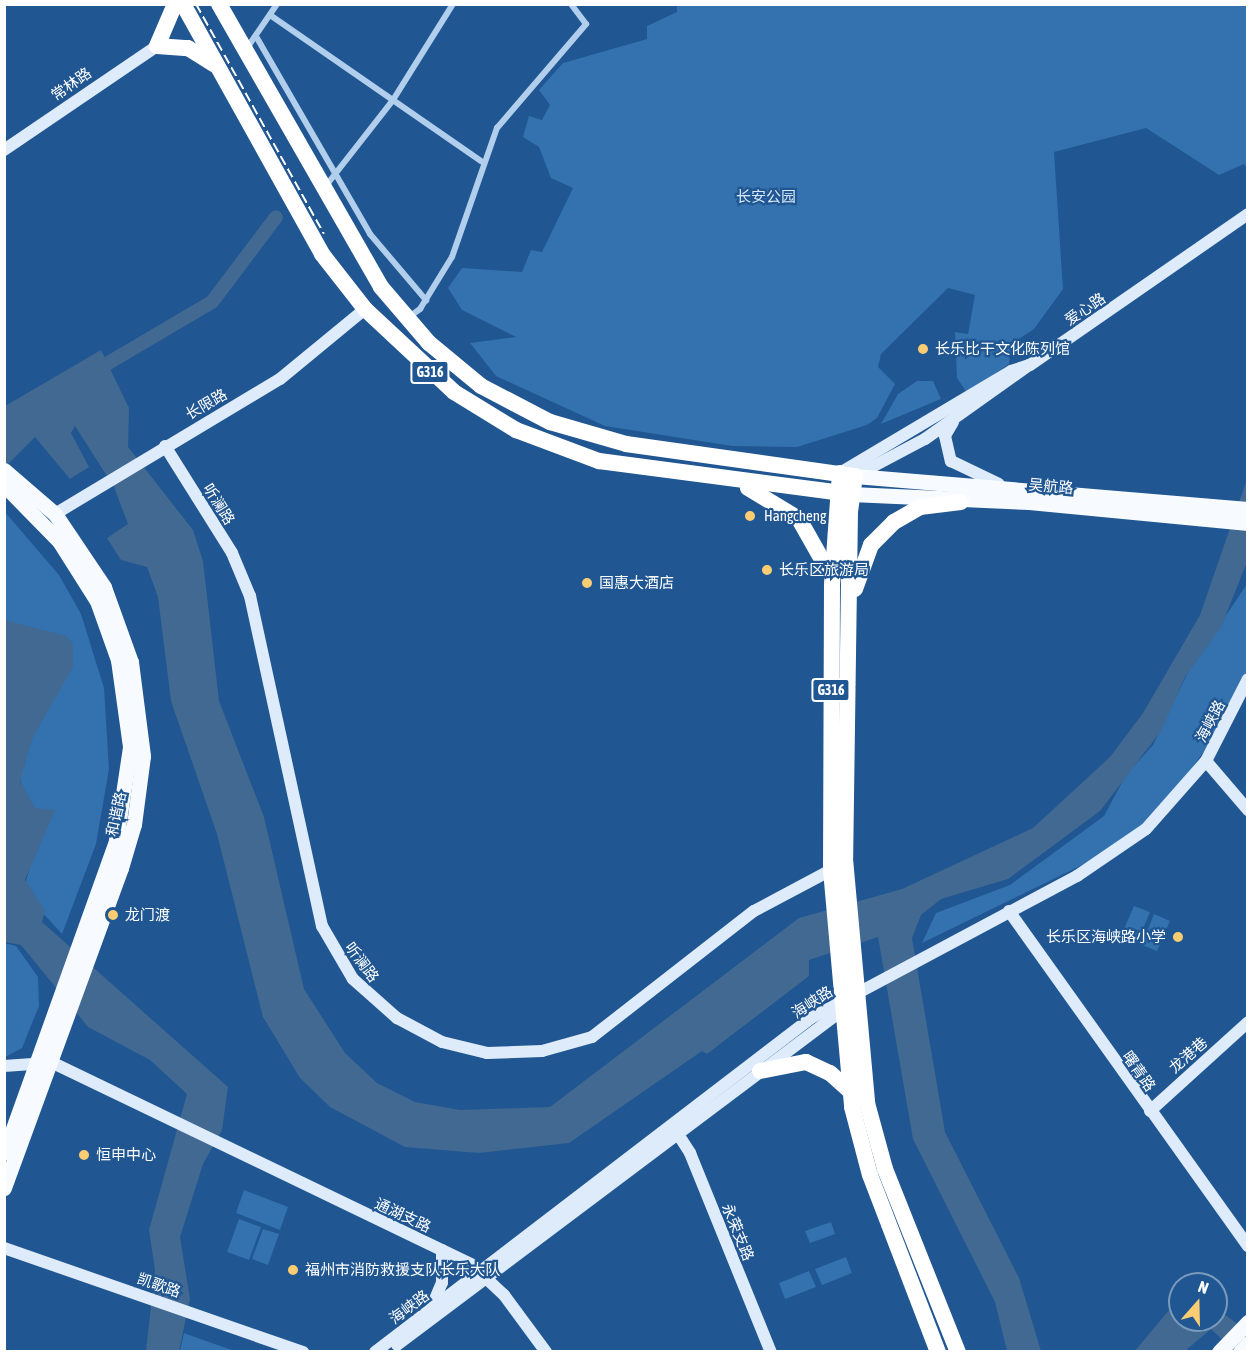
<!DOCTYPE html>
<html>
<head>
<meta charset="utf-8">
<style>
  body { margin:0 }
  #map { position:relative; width:1252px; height:1356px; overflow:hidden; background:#205691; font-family:"Asap Condensed","Noto Sans SC",sans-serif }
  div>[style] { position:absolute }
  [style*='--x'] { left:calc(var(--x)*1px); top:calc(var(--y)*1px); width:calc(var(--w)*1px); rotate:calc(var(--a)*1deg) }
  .green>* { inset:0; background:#3371af }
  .water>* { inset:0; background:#416992 }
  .river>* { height:14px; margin:-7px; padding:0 7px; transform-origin:7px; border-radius:7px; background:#416992 }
  .street>* { height:6px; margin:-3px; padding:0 3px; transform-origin:3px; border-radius:3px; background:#b1cfed }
  .secondary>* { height:12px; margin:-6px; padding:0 6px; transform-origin:6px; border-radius:6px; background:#ddebfa }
  .primary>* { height:15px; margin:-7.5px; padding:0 7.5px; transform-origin:7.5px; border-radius:7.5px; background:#f7fbff }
  .highway>* { height:16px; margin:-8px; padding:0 8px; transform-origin:8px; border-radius:8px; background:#fff }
  .rail>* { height:2px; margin-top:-1px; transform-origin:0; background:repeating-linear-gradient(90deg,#fff 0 10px,transparent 0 14.5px) }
  .dots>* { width:16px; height:16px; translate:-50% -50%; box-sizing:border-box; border:3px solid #205691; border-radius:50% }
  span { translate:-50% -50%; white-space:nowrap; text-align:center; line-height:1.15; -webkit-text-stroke:4.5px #205691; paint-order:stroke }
  .shield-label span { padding:2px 4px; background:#205691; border:2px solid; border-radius:4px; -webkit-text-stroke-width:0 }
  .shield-label { font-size:14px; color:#fff; font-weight:700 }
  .street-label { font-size:15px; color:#fff }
  .park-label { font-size:15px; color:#d7e8fa }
  .poi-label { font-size:15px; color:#fff }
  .left { translate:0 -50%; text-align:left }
  .right { translate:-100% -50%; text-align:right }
  .frame { position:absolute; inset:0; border:6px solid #fff; pointer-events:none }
  .north { position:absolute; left:1168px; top:1272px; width:60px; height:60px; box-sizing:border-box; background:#205691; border:2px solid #799abd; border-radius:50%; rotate:20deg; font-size:16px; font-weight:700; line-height:24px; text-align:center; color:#fff }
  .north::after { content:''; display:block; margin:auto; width:21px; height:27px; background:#fbcd72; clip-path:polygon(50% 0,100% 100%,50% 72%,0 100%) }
</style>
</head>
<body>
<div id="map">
  <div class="green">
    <i style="clip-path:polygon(677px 5px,1247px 5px,1247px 168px,1244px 164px,1219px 175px,1146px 128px,1054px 152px,1063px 289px,1034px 329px,1011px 344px,1009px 364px,967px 393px,957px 378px,955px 332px,968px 334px,975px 295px,948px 288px,881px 354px,878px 367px,895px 384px,877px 418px,867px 425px,797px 447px,732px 446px,605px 426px,496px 376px,470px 343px,516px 337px,462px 310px,448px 288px,462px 268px,522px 272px,531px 250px,542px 252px,573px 188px,551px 178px,539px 147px,523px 137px,529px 116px,542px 120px,550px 105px,539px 90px,563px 63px,647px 39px,647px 26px,677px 12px)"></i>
    <i style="clip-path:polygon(917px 381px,933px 381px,941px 399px,881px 424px,898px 394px)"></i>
    <i style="clip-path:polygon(5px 512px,59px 575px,81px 614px,104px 688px,109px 769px,96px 844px,62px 934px,23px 891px,40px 834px,18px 774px,5px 621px)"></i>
    <i style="clip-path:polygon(1247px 584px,1247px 671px,1217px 733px,1180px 785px,1139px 830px,1082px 865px,922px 943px,936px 913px,1010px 885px,1104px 816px,1126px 775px,1153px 745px,1188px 672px)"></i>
    <i style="clip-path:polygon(1134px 906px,1150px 912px,1137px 943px,1121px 936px)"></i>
    <i style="clip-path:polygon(1154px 914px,1170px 921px,1157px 951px,1142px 945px)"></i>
    <i style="clip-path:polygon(4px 943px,16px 946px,38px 977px,39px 1006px,22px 1048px,5px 1057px)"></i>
    <i style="clip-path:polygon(244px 1190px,288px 1207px,280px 1230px,236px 1213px)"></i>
    <i style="clip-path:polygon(239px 1219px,261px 1227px,249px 1260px,227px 1252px)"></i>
    <i style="clip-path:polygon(831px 1222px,835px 1234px,810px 1243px,805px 1231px)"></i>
    <i style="clip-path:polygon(263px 1229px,279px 1234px,268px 1265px,252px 1259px)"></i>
    <i style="clip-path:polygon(846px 1257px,852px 1273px,822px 1285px,815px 1269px)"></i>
    <i style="clip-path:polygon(809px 1271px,816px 1287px,785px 1299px,779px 1283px)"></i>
    <i style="clip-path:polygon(184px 1333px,203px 1340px,235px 1351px,180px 1351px)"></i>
  </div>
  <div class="water">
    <i style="clip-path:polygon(101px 350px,129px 408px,128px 447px,193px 530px,203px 561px,219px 701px,264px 817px,304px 989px,345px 1053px,377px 1083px,415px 1102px,460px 1110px,550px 1107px,799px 918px,902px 889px,1033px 828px,1110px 757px,1143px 713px,1200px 615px,1247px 479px,1247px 562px,1221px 627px,1185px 677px,1161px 731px,1100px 811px,1008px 879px,941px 899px,921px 915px,912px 938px,945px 1132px,1019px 1278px,1041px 1351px,1007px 1351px,995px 1302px,913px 1139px,878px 937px,809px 960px,809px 976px,707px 1054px,702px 1051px,569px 1143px,479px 1153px,405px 1147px,330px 1107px,300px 1078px,263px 1017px,217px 834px,171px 701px,158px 597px,147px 567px,121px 560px,107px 538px,128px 524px,114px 487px,75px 426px,71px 433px,89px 467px,70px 479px,35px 437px,5px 467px,5px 406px)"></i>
    <i style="clip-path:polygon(4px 620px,66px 636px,73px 644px,73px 667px,33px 737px,20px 781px,35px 808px,55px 810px,25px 880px,45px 911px,42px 922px,228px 1087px,222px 1130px,203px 1164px,180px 1237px,190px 1299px,179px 1351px,146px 1351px,155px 1270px,149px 1230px,187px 1094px,150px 1060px,88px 1027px,21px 945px,5px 942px)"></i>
    <i style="clip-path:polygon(1180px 1297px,1180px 1320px,1216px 1320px,1216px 1308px,1247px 1331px,1247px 1351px,1234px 1351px,1211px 1329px,1185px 1351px,1134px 1352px)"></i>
  </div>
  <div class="river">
    <i style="--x:93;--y:372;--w:138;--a:-30.5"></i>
    <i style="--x:212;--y:302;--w:106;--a:-53"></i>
  </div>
  <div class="street">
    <i style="--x:270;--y:15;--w:257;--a:34.7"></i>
    <i style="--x:257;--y:38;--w:226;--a:60"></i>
    <i style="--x:370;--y:234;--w:87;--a:49.7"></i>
    <i style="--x:247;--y:48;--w:53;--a:-55.7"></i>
    <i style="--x:325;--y:187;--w:110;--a:-52"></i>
    <i style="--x:393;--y:100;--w:113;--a:-58"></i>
    <i style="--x:409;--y:317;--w:14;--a:-36"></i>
    <i style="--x:420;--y:309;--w:61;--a:-58.4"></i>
    <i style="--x:452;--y:257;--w:137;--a:-70.8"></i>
    <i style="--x:497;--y:128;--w:137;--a:-49.4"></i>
    <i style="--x:586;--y:24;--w:25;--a:-127"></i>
  </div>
  <div class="secondary">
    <i style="--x:4;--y:150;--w:185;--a:-34.2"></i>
    <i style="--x:953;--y:422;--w:16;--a:120"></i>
    <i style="--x:945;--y:436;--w:26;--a:77"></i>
    <i style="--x:951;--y:461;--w:53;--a:25.6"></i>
    <i style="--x:165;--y:446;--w:126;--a:57.9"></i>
    <i style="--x:232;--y:553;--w:47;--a:67.3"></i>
    <i style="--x:250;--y:596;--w:338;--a:77.7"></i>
    <i style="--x:322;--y:926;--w:61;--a:59.7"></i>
    <i style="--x:353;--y:979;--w:59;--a:41.6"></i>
    <i style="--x:397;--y:1018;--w:51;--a:28.1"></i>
    <i style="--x:442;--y:1042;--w:46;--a:13.7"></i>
    <i style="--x:487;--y:1053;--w:55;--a:-2.1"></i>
    <i style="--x:542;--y:1051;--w:52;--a:-15.6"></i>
    <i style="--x:592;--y:1037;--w:205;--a:-37.9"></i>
    <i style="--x:754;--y:911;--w:87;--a:-28"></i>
    <i style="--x:840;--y:473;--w:199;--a:-30.8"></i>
    <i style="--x:1011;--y:371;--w:20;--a:-18"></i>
    <i style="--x:1030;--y:365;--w:265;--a:-34.7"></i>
    <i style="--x:855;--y:476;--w:79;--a:-27.9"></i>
    <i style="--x:925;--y:439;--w:128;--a:-35.4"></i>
    <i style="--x:55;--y:514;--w:262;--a:-31"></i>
    <i style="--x:280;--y:379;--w:110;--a:-39.5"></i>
    <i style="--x:1206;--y:761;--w:65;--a:49.4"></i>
    <i style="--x:1009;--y:911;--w:412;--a:54.5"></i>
    <i style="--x:51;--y:1062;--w:467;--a:25.7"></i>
    <i style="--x:472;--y:1265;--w:44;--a:43.2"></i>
    <i style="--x:504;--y:1295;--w:71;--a:53.6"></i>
    <i style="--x:4;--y:1066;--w:32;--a:-4"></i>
    <i style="--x:1150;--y:1111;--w:132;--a:-42.2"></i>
    <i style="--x:674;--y:1128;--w:30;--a:57"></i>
    <i style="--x:690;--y:1153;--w:215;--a:67.9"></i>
    <i style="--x:4;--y:1248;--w:317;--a:19.2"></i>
    <i style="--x:432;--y:1306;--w:25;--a:-67"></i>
    <i style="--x:442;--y:1283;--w:33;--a:-90"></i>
    <i style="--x:397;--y:1345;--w:564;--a:-36.93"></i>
    <i style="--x:375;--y:1352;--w:549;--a:-37.45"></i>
    <i style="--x:811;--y:1018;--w:302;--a:-28.1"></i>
    <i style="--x:1077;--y:876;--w:83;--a:-34.3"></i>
    <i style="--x:1146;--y:829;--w:91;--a:-48.6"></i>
    <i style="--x:1206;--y:761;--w:92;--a:-62.9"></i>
  </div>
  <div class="primary">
    <i style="--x:4;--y:470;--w:67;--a:40.8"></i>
    <i style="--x:55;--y:514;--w:88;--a:56.1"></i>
    <i style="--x:104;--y:587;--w:80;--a:70.2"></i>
    <i style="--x:131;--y:662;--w:95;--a:82.7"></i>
    <i style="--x:143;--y:756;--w:69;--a:97.5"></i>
    <i style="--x:134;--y:824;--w:46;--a:106.5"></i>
    <i style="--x:121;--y:868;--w:341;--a:110.1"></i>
    <i style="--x:855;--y:476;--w:394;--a:4.8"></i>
    <i style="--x:4;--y:485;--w:78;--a:45.5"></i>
    <i style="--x:59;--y:541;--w:71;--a:57.7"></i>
    <i style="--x:97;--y:601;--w:63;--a:70.4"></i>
    <i style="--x:118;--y:660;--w:88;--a:82.1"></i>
    <i style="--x:130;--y:747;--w:95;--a:98.5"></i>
    <i style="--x:116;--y:841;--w:331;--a:109.7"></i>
    <i style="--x:851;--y:494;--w:178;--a:2.6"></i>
    <i style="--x:1029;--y:502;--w:220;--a:5.5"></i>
    <i style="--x:1219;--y:1352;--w:42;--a:-46"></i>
    <i style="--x:1240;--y:1352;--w:12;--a:-48"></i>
  </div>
  <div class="highway">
    <i style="--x:183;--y:4;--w:286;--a:60.9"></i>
    <i style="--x:322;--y:254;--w:70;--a:52"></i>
    <i style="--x:365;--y:309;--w:122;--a:43"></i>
    <i style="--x:454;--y:392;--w:73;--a:31.5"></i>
    <i style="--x:516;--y:430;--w:89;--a:20.5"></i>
    <i style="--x:599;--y:461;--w:251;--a:7.5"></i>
    <i style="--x:219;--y:4;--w:326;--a:60.2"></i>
    <i style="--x:381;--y:287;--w:74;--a:49.4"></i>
    <i style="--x:429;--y:343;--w:67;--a:39.6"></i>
    <i style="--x:481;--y:386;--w:78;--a:27.6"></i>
    <i style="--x:550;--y:422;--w:79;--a:16.1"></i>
    <i style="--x:626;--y:444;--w:231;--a:8"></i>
    <i style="--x:855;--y:476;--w:35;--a:98"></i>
    <i style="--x:850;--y:511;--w:348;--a:90.8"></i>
    <i style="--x:845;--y:859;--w:245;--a:84.8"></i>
    <i style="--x:867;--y:1103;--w:68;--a:74.7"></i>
    <i style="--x:885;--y:1169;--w:197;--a:68.3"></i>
    <i style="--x:157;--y:46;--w:31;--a:4"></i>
    <i style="--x:188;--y:48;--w:31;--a:32"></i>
    <i style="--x:157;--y:46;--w:46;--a:-66.8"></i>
    <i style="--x:840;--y:473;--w:111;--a:94.1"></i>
    <i style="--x:832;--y:584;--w:286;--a:90.2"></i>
    <i style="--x:831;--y:870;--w:238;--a:84.9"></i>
    <i style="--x:852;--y:1107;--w:70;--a:75.2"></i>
    <i style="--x:870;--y:1175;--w:190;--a:69"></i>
    <i style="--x:748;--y:488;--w:60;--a:31.3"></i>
    <i style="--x:799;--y:519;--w:61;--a:60.5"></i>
    <i style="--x:855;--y:589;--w:47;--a:-70"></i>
    <i style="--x:871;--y:545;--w:33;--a:-45"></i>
    <i style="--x:894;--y:522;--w:30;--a:-30"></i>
    <i style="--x:920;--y:507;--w:41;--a:-7"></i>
    <i style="--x:760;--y:1071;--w:47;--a:-11.1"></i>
    <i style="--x:806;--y:1062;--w:26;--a:25"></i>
    <i style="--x:830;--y:1073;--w:27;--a:42"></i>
  </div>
  <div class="rail">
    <i style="--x:196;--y:4;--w:263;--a:60.9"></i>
  </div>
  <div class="dots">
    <i style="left:923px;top:349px;background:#fbcd72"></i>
    <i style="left:750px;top:516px;background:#fbcd72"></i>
    <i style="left:767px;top:570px;background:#fbcd72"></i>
    <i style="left:587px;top:583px;background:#fbcd72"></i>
    <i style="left:113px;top:915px;background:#fbcd72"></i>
    <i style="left:1178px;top:937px;background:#fbcd72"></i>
    <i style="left:84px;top:1155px;background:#fbcd72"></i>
    <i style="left:293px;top:1270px;background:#fbcd72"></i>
  </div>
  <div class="shield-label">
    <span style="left:430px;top:372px">G316</span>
    <span style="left:831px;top:690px">G316</span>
  </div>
  <div class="street-label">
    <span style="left:71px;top:84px;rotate:-35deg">常林路</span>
    <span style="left:1085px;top:309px;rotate:-34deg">爱心路</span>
    <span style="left:206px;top:404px;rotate:-30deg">长限路</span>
    <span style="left:1051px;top:486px;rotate:5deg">吴航路</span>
    <span style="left:219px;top:504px;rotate:58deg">听澜路</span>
    <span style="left:1210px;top:721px;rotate:-62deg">海峡路</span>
    <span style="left:116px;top:814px;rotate:-78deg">和谐路</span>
    <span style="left:362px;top:962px;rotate:53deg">听澜路</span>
    <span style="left:812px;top:1002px;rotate:-33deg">海峡路</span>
    <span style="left:1188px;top:1055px;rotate:-42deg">龙港巷</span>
    <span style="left:1139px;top:1071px;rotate:55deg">曙青路</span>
    <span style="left:403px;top:1215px;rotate:25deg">通湖支路</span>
    <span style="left:738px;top:1232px;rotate:68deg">永荣支路</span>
    <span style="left:159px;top:1285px;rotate:19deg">凯歌路</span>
    <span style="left:409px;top:1307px;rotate:-37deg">海峡路</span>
  </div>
  <div class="park-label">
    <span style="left:766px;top:197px">长安公园</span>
  </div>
  <div class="poi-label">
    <span class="left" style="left:935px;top:349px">长乐比干文化陈列馆</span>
    <span class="left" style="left:764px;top:516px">Hangcheng</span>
    <span class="left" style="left:779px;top:570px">长乐区旅游局</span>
    <span class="left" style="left:599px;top:583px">国惠大酒店</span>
    <span class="left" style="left:125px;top:915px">龙门渡</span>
    <span class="right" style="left:1166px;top:937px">长乐区海峡路小学</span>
    <span class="left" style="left:96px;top:1155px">恒申中心</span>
    <span class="left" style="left:305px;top:1270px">福州市消防救援支队长乐大队</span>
  </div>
  <div class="frame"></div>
  <div class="north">N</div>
</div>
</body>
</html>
